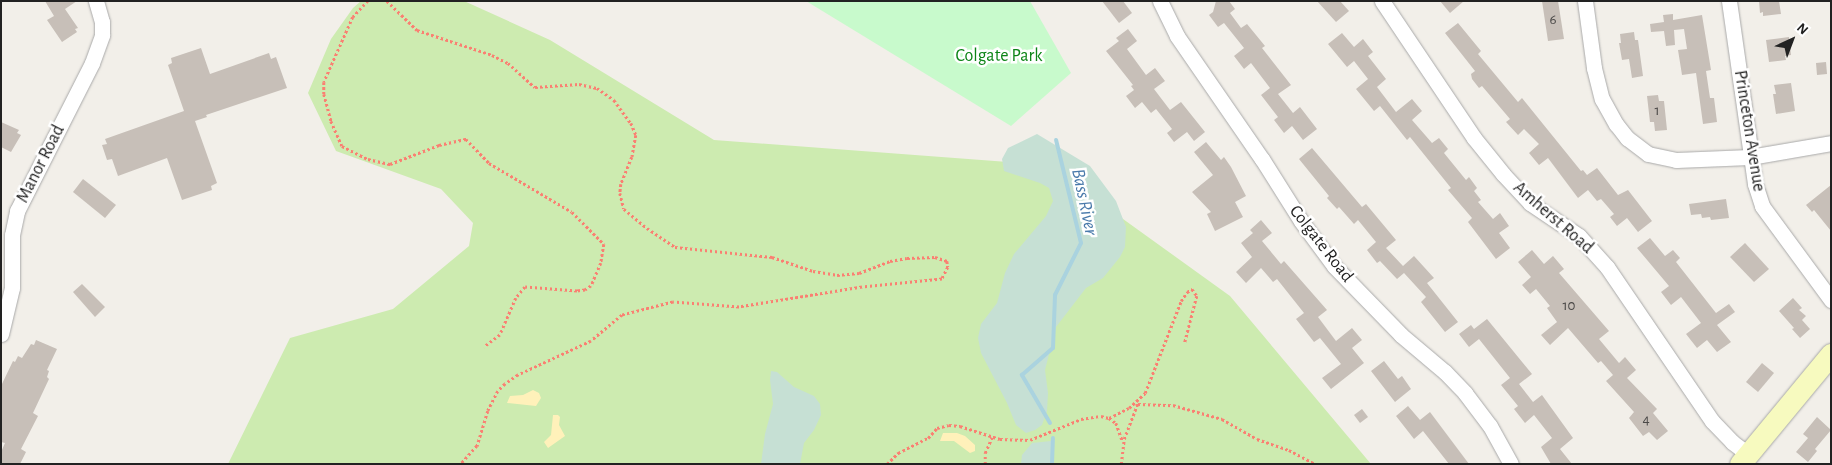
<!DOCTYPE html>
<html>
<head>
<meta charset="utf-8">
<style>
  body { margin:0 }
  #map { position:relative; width:1832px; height:465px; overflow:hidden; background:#f2efe9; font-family:"Alegreya Sans",sans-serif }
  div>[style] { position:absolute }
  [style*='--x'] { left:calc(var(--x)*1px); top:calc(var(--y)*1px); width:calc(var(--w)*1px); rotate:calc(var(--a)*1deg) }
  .grass>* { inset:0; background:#cdebb0 }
  .wetland>* { inset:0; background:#c6e0d4 }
  .sand>* { inset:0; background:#fff1ba }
  .park>* { inset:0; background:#c8facc }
  .stream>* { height:4px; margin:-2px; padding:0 2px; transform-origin:2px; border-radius:2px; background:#aad3df }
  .building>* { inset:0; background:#c7bfb8 }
  .path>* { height:2.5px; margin-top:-1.25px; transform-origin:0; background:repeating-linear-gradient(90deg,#fa8072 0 2.5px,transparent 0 5px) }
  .roads { filter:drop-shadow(0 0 1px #a9a9a9) drop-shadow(0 0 1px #a9a9a9) }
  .minor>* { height:15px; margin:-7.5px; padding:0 7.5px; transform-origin:7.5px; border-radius:7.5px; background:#fff }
  .secondary>* { height:21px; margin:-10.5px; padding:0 10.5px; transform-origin:10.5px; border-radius:10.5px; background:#f7fabf }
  span { translate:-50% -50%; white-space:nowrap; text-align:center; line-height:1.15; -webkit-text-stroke:5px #fff; paint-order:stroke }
  .number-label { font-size:15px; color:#4b4948 }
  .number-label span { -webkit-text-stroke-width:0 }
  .park-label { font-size:18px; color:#0c8416 }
  .street-label { font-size:18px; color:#222 }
  .water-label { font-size:19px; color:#4a7aab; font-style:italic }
  .frame { position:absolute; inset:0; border:2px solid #222; pointer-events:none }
  .north { position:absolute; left:1767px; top:15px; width:50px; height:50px; -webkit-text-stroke:4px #fff; paint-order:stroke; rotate:43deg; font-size:14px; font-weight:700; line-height:20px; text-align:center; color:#222 }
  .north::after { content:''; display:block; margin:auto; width:18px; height:22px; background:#222; clip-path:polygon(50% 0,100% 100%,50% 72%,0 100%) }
</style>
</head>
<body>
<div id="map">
  <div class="grass">
    <i style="clip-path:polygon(361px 1px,464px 1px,550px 40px,714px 140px,1048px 165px,1230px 296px,1371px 464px,228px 464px,290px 338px,393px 309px,469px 246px,473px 223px,441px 189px,336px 151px,308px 93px,331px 39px,353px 8px)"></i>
  </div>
  <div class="wetland">
    <i style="clip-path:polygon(1037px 134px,1090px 166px,1116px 201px,1126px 227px,1125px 247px,1120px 257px,1103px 278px,1086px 288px,1056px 327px,1045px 370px,1048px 393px,1047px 411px,1042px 425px,1035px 430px,1026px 433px,1016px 425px,1007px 403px,981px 353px,978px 338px,981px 324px,997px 303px,1005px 273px,1014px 254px,1046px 216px,1053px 201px,1049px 188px,1040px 183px,1004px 171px,1002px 159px,1008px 148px)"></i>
    <i style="clip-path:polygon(771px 371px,777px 372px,794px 387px,814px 396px,820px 404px,821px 415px,814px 430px,804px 443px,800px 464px,761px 464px,765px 434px,773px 404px,770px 380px)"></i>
    <i style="clip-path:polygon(1051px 441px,1054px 458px,1053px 464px,1021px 464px,1022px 455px,1032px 443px)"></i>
  </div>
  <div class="sand">
    <i style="clip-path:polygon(533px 390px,539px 393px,541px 398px,536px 406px,507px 403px,510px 396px,523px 395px)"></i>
    <i style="clip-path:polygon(553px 415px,558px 415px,560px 417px,559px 425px,565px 436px,548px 448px,544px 442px,551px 435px)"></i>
    <i style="clip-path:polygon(943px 433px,957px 433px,965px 436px,975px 445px,975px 451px,970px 453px,954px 441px,940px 441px)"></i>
  </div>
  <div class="park">
    <i style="clip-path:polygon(806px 1px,1030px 1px,1071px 73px,1011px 126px)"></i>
  </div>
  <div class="stream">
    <i style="--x:1050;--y:423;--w:56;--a:-120.3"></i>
    <i style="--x:1022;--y:375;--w:41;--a:-41.1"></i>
    <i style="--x:1053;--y:348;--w:53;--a:-87.8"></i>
    <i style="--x:1055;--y:295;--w:58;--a:-63.4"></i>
    <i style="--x:1081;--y:243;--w:106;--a:-103.6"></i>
    <i style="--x:1052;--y:464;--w:26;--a:-88"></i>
  </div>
  <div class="building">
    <i style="clip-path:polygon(45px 1px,77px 1px,65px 9px,78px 28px,75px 29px,77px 32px,62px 42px,47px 20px,54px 16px)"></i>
    <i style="clip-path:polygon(1102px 1px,1123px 1px,1132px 13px,1119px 23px)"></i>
    <i style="clip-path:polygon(1216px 1px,1229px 1px,1235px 9px,1230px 13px,1241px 28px,1247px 24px,1265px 46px,1262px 48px,1291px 85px,1278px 94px,1293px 113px,1300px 107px,1317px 129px,1303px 140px,1292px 126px,1284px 133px,1274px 120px,1278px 117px,1261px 95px,1270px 88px,1251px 63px,1244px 69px,1234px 56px,1244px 48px,1224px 23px,1218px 27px,1209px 15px,1213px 12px)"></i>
    <i style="clip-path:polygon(1317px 1px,1340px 1px,1349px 11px,1336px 22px)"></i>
    <i style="clip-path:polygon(1440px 1px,1464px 1px,1450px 13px)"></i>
    <i style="clip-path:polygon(1542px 1px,1558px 1px,1564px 39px,1548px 41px)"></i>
    <i style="clip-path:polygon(1759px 1px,1779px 1px,1781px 14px,1763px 16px,1763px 12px,1760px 13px)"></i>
    <i style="clip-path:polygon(1673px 14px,1673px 20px,1702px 15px,1711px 70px,1706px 71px,1710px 98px,1714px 98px,1717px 122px,1703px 124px,1696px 73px,1682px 75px,1678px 50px,1687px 49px,1684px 29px,1674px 30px,1675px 45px,1666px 46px,1664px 31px,1651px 32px,1650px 24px,1664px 22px,1663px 15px)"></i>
    <i style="clip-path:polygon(1458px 23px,1481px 51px,1478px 54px,1518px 102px,1522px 98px,1581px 171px,1583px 170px,1587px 175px,1597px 168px,1618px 195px,1628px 190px,1652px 221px,1638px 232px,1627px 218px,1617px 226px,1610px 217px,1614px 214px,1601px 199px,1597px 201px,1588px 190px,1578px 198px,1548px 158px,1539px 165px,1529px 153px,1539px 144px,1524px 129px,1518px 135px,1506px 122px,1510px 119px,1482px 86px,1479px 88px,1472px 79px,1471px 74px,1475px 71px,1445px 33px)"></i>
    <i style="clip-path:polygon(1128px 29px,1137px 41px,1127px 49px,1146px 75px,1155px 68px,1165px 81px,1154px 89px,1170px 110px,1181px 102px,1205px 132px,1194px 141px,1187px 132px,1174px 142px,1167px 133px,1172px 129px,1156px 109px,1151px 113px,1142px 102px,1135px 108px,1126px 96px,1134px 90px,1131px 86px,1133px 85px,1106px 51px,1119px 41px,1116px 38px)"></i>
    <i style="clip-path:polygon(1634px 32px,1635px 40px,1638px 40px,1643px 76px,1632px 78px,1629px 59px,1622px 60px,1619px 43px,1621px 43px,1620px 34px)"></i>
    <i style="clip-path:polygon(1342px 33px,1354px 47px,1363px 39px,1373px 52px,1368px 56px,1386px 79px,1377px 87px,1396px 112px,1412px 99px,1422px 111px,1412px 120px,1432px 143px,1439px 138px,1448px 149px,1444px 153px,1466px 180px,1469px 177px,1477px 188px,1474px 191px,1481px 200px,1478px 202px,1493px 219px,1500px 213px,1509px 226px,1499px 233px,1510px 248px,1496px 259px,1468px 222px,1472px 218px,1448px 190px,1451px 188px,1410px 137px,1407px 140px,1380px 106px,1374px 111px,1356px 89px,1368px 79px,1354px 61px,1347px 67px,1328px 44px)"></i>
    <i style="clip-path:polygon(1789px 37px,1791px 55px,1785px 56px,1786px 60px,1769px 62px,1766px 40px)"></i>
    <i style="clip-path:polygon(201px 48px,210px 74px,269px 53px,271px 59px,276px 57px,287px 88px,206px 115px,207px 117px,195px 121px,217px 183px,211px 186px,212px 190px,182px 200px,167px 158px,118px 176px,112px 159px,107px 160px,102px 145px,107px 144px,105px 139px,184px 111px,168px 65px,172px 63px,171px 58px)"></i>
    <i style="clip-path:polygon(1826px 62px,1827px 74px,1817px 75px,1816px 63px)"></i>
    <i style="clip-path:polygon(1791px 83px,1795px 111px,1776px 114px,1773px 94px,1776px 94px,1774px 85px)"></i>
    <i style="clip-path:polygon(1658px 95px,1659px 101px,1664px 101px,1667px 130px,1655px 131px,1654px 122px,1650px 122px,1647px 96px)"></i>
    <i style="clip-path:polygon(1px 122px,19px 130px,17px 133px,21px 135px,11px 152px,1px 147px)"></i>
    <i style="clip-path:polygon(1206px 142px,1221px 160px,1224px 157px,1231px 167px,1246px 196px,1235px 202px,1243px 217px,1215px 231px,1207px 214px,1211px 212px,1192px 192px,1213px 175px,1194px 152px)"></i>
    <i style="clip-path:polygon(1312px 148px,1362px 207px,1366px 204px,1396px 240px,1386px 248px,1403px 266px,1414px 256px,1434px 278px,1427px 283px,1458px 322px,1445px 332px,1421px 302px,1426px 297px,1404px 273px,1397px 279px,1380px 261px,1377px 263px,1367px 250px,1376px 242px,1358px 220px,1354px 224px,1339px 207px,1337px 209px,1327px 198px,1329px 196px,1299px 159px)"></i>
    <i style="clip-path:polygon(83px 179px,116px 205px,105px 218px,73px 192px)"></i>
    <i style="clip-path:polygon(1831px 185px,1831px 231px,1814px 210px,1812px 212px,1806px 205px)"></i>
    <i style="clip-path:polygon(1726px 199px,1729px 218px,1711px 220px,1710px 217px,1702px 218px,1701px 214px,1691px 215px,1689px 204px)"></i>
    <i style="clip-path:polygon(1261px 220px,1272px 233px,1262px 241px,1281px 264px,1284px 261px,1327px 310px,1318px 317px,1336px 341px,1352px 328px,1362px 340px,1352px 348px,1364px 363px,1331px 389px,1322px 378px,1341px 364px,1320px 338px,1314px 342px,1296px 319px,1304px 313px,1277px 279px,1273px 282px,1261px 268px,1246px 283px,1236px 272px,1252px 257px,1241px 243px,1253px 233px,1250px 230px)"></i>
    <i style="clip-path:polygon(1650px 238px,1665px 256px,1673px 250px,1680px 258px,1676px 262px,1716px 313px,1729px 304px,1735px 312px,1717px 325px,1731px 342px,1717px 352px,1707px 340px,1697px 348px,1686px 334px,1701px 323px,1681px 297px,1671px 305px,1661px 292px,1669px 286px,1637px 248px)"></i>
    <i style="clip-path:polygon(1745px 243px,1769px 269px,1754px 282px,1730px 257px)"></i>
    <i style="clip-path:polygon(1532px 250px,1544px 264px,1553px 256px,1564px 269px,1559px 273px,1609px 331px,1599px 339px,1619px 363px,1625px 357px,1636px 370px,1627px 378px,1657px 409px,1653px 413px,1668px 431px,1657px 440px,1649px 432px,1643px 436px,1629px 418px,1634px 412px,1606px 381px,1613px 375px,1601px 361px,1598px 363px,1568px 328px,1550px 345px,1541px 335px,1557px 322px,1547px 308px,1550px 306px,1536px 289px,1530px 294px,1522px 285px,1531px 277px,1518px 262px)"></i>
    <i style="clip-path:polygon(82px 284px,105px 307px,95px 317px,73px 292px)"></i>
    <i style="clip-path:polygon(1793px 298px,1802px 308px,1799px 310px,1806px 316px,1802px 320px,1810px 329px,1800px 338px,1792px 329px,1794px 328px,1779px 311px)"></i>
    <i style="clip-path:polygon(1487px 319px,1532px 374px,1519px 384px,1533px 402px,1542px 395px,1573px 438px,1560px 449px,1572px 464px,1551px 464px,1541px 447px,1552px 438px,1534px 415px,1525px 423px,1514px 409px,1518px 406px,1501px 385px,1510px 378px,1479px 339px,1469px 347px,1459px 334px,1471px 325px,1474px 329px)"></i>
    <i style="clip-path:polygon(36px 340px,57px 349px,47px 370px,49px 371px,47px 377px,49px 379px,33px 413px,38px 416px,21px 449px,26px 452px,20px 464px,1px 464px,1px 452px,5px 443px,1px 442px,1px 386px,13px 361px,15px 362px,18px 356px,22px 358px,31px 344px,34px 345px)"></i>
    <i style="clip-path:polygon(1384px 361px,1398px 379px,1402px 376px,1411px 389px,1395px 402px,1371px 371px)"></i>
    <i style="clip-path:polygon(1762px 363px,1774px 373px,1758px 392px,1746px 382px)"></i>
    <i style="clip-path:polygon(1408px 406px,1420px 420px,1430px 412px,1469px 464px,1449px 464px,1423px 431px,1414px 439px,1396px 416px)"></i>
    <i style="clip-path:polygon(1362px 409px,1368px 417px,1360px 423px,1354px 415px)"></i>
    <i style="clip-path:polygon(1817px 417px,1831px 430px,1815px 449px,1817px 451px,1808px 462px,1796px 452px,1808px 438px,1803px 434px)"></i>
  </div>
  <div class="path">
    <i style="--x:368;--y:1;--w:22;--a:133"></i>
    <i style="--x:353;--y:17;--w:71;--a:114"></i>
    <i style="--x:324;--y:82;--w:12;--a:90"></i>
    <i style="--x:324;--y:94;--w:28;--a:75"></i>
    <i style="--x:331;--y:121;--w:27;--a:66"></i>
    <i style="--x:342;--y:146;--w:29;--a:27"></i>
    <i style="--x:368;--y:159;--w:23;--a:13"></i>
    <i style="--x:390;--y:164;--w:53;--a:-21.2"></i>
    <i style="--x:439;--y:145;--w:28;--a:-13"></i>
    <i style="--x:466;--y:139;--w:33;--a:46"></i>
    <i style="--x:489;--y:163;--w:96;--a:30.6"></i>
    <i style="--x:572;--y:212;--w:45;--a:45"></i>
    <i style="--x:604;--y:244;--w:19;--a:99"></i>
    <i style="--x:601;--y:263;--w:25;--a:113"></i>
    <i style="--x:591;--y:286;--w:7;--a:146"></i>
    <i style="--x:585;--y:290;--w:8;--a:173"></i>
    <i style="--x:577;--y:291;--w:52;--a:-175.6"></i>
    <i style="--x:525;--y:287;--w:14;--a:129"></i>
    <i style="--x:516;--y:298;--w:40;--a:113.4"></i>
    <i style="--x:500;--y:335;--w:20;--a:143"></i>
    <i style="--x:387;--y:1;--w:42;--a:44"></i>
    <i style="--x:417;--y:30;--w:79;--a:18.4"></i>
    <i style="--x:492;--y:55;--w:18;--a:27"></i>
    <i style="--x:508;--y:63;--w:36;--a:42"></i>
    <i style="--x:535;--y:87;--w:44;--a:-3.9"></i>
    <i style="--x:579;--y:84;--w:18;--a:13"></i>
    <i style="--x:597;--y:88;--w:21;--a:35"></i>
    <i style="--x:614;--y:100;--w:29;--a:54"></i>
    <i style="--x:631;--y:123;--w:13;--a:67"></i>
    <i style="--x:636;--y:135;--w:22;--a:100"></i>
    <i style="--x:632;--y:157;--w:29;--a:112"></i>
    <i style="--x:621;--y:184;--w:9;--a:96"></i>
    <i style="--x:620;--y:193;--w:16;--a:76"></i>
    <i style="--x:624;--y:209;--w:30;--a:40"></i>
    <i style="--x:647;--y:228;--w:34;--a:34"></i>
    <i style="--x:675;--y:247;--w:98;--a:5.9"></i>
    <i style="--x:772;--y:257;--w:43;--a:18.9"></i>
    <i style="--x:813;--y:271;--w:24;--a:9"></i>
    <i style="--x:837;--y:275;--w:22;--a:-5"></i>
    <i style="--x:859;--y:273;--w:33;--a:-21"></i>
    <i style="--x:890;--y:261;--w:17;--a:-10"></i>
    <i style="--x:907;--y:258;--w:28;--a:-2"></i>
    <i style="--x:935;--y:257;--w:13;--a:18"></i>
    <i style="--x:947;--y:261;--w:6;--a:81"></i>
    <i style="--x:948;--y:267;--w:13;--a:117"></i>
    <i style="--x:942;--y:279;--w:80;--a:174.3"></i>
    <i style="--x:862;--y:287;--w:125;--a:170.8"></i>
    <i style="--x:739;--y:307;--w:66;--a:-175.7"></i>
    <i style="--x:673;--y:302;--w:53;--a:165.7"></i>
    <i style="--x:622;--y:315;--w:40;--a:140"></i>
    <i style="--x:591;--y:341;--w:81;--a:155"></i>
    <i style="--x:518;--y:375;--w:16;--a:145"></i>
    <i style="--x:505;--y:384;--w:10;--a:135"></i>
    <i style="--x:498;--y:391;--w:22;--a:117"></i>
    <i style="--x:488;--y:411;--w:37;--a:107"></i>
    <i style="--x:477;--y:446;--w:24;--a:132"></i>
    <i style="--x:1138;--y:404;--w:35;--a:2"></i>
    <i style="--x:1173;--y:405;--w:51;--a:15.9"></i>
    <i style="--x:1222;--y:419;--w:40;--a:29.7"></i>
    <i style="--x:1257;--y:439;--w:34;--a:19"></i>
    <i style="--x:1289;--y:450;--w:30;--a:28"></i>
    <i style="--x:1109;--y:418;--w:22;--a:-27"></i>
    <i style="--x:1129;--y:408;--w:22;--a:-43"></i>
    <i style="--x:1145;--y:393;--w:99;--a:-68.6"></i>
    <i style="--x:1181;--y:301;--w:11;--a:-56"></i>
    <i style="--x:1187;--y:292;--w:6;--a:-31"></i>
    <i style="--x:1192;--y:289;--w:9;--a:54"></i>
    <i style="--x:1197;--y:296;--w:48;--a:104.6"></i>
    <i style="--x:887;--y:464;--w:16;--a:-45"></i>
    <i style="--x:898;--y:453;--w:34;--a:-27"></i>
    <i style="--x:928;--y:438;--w:13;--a:-48"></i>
    <i style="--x:937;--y:428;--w:12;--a:-14"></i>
    <i style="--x:949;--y:425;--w:11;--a:5"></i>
    <i style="--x:960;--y:426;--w:42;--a:18"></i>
    <i style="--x:1000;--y:439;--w:30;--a:2"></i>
    <i style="--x:1030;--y:440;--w:55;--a:-22.4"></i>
    <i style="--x:1081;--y:419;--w:20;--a:-9"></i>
    <i style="--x:1101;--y:416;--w:8;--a:14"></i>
    <i style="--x:1109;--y:418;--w:9;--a:36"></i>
    <i style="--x:1116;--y:423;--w:20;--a:70"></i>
    <i style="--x:985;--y:464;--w:11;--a:-90"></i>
    <i style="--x:985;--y:453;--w:17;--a:-66"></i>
    <i style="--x:1121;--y:464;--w:25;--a:-83"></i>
    <i style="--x:1124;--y:439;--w:39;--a:-69"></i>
  </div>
  <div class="roads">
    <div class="minor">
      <i style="--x:1160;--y:1;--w:39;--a:64"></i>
      <i style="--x:1177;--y:36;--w:150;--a:55.4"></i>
      <i style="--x:1262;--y:159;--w:73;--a:57.8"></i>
      <i style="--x:1301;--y:221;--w:56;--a:53.7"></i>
      <i style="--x:1334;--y:266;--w:96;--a:45.8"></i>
      <i style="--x:1401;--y:335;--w:57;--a:40.1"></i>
      <i style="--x:1445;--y:372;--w:29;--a:46"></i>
      <i style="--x:1465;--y:393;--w:41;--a:52.9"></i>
      <i style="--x:1490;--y:426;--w:43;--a:61.1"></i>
      <i style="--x:1382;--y:1;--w:165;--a:56.1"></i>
      <i style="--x:1474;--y:138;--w:46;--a:51.1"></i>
      <i style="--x:1503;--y:174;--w:40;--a:47"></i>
      <i style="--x:1530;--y:203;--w:59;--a:34"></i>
      <i style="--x:1579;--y:236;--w:42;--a:47.9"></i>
      <i style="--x:1607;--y:267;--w:186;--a:55.7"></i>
      <i style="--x:1712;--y:421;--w:29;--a:46"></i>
      <i style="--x:1732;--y:442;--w:20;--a:37"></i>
      <i style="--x:1585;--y:1;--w:68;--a:82.3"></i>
      <i style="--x:1594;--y:68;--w:32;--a:76"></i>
      <i style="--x:1602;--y:99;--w:29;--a:61"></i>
      <i style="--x:1616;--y:124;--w:18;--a:52"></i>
      <i style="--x:1627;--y:138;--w:26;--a:37"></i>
      <i style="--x:1648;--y:154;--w:29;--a:12"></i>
      <i style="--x:1676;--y:160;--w:74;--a:-2.3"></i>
      <i style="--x:1750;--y:157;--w:82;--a:-9.8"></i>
      <i style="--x:1729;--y:1;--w:185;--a:81.9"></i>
      <i style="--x:1755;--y:184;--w:23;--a:72"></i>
      <i style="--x:1762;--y:206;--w:117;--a:53.7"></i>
      <i style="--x:1;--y:334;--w:47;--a:-76.6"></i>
      <i style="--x:12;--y:288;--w:53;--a:-90"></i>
      <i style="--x:12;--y:235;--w:25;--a:-78"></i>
      <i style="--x:17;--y:211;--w:166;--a:-63.1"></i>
      <i style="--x:92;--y:63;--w:30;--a:-70"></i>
      <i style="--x:102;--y:35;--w:13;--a:-90"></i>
      <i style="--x:102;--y:22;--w:22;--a:-106"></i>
    </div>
    <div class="secondary">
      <i style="--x:1740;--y:464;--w:143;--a:-50.4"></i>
    </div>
  </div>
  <div class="number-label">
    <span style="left:1553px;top:20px">6</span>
    <span style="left:1657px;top:111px">1</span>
    <span style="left:1569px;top:306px">10</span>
    <span style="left:1646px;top:420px">4</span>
  </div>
  <div class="park-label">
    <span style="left:999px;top:56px">Colgate Park</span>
  </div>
  <div class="street-label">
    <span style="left:1749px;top:131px;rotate:81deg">Princeton Avenue</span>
    <span style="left:41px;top:164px;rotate:-63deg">Manor Road</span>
    <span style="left:1553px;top:218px;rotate:41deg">Amherst Road</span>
    <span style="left:1321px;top:244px;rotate:52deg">Colgate Road</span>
  </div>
  <div class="water-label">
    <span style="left:1084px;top:202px;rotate:78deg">Bass River</span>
  </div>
  <div class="frame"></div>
  <div class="north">N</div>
</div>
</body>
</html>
